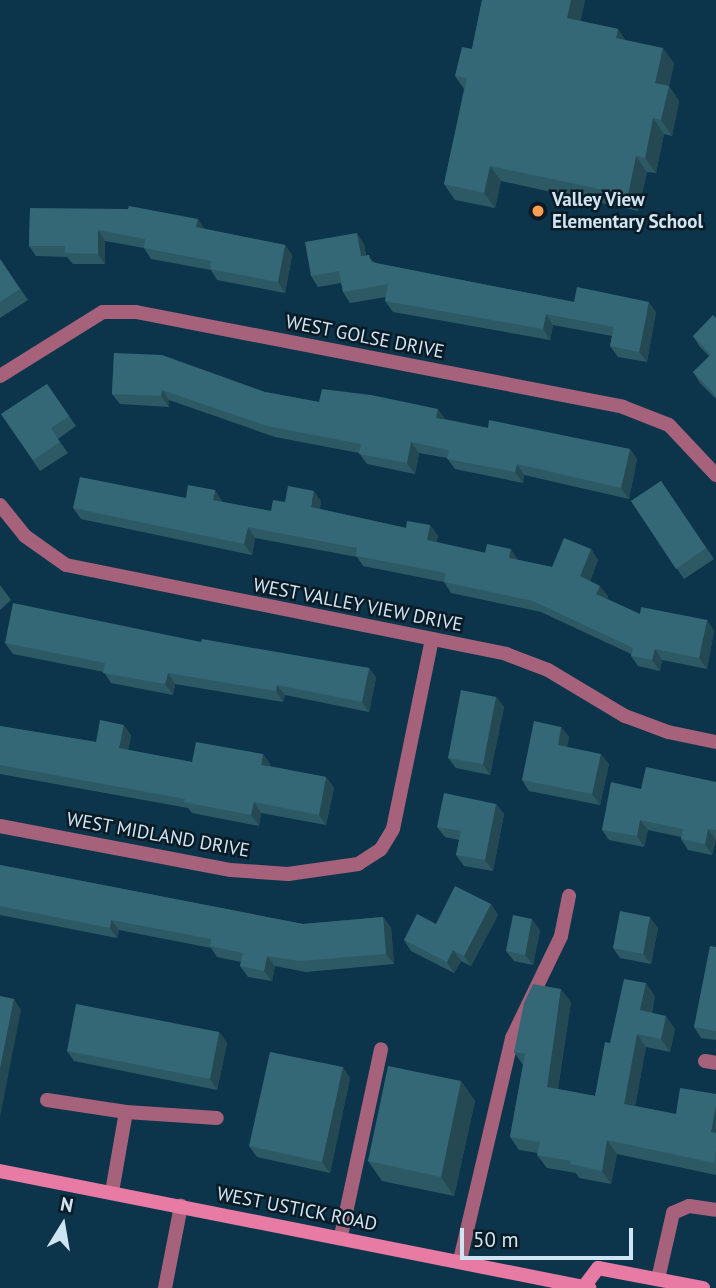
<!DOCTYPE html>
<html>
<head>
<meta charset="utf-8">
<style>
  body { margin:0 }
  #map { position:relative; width:716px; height:1288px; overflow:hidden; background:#0c354c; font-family:"PT Sans",sans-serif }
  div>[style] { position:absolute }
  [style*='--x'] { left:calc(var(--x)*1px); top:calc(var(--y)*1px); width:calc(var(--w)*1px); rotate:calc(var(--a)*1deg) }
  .service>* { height:14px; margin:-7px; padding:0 7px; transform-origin:7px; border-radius:7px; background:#a6627b }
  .minor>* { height:14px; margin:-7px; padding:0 7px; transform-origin:7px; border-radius:7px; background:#a6627b }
  .secondary>* { height:14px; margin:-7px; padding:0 7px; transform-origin:7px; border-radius:7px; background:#e77ba4 }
  .wall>* { inset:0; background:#2d5965 }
  .shaded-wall>* { inset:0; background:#244953 }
  .building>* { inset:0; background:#346876 }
  .dots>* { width:19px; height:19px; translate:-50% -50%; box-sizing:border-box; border:4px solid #0b1b25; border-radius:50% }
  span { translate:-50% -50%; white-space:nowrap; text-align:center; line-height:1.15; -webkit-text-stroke:5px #0b1b25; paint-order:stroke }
  .poi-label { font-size:19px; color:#d0e5f3; font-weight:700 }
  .left { translate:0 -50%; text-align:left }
  .street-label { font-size:19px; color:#d0e5f3 }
  .north { position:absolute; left:28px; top:1190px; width:70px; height:70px; -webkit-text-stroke:5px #0b1b25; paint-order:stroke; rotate:11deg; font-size:19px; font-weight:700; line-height:28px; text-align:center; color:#d0e5f3 }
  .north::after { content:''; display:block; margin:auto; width:24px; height:32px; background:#d0e5f3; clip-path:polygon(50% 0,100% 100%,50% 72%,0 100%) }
  .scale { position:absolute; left:460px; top:1228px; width:173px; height:32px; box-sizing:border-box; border:4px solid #d0e5f3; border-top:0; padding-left:9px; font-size:21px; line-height:24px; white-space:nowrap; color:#d0e5f3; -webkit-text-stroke:5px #0b1b25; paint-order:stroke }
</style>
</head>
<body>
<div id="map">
  <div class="service">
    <i style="--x:705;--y:1061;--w:11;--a:10"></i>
    <i style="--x:47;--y:1100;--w:80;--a:8.6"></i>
    <i style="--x:112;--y:1192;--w:81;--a:-80.1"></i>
    <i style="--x:126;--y:1112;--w:91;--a:3.8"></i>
    <i style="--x:341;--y:1236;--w:191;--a:-77.9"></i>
    <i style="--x:460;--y:1260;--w:228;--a:-76.8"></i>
    <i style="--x:512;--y:1038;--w:113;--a:-64.3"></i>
    <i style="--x:561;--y:936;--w:41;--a:-78.7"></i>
    <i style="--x:658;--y:1279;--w:68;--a:-77.2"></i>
    <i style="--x:673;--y:1213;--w:17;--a:-24"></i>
    <i style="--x:689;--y:1206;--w:27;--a:8"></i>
  </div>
  <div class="minor">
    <i style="--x:0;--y:376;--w:121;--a:-31.9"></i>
    <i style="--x:103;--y:312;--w:33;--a:0"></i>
    <i style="--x:136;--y:312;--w:496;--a:11"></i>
    <i style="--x:623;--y:407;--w:49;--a:21.4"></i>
    <i style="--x:669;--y:425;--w:69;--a:46.8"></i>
    <i style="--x:0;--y:505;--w:40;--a:51"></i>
    <i style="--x:25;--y:536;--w:50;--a:35.3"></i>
    <i style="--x:66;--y:565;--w:449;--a:11.4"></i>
    <i style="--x:506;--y:654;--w:45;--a:20.9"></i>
    <i style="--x:548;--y:670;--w:90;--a:30.9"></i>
    <i style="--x:625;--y:716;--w:46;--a:20.4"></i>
    <i style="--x:668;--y:732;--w:49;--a:11.8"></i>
    <i style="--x:0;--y:826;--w:235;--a:10.8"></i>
    <i style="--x:231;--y:870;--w:57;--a:4"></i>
    <i style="--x:288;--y:874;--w:71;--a:-8.1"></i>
    <i style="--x:358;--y:864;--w:27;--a:-33"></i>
    <i style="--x:381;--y:849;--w:23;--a:-59"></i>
    <i style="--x:393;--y:829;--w:194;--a:-78.4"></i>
    <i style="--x:165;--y:1288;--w:84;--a:-79"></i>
  </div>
  <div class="secondary">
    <i style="--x:0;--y:1171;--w:601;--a:11.24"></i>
    <i style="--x:586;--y:1284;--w:20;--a:-53"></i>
    <i style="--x:598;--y:1268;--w:107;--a:10.8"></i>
  </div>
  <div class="wall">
    <i style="clip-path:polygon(482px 0,585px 0,580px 21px,618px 29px,625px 40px,674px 63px,669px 86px,679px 101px,672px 136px,664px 134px,656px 173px,647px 172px,638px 211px,501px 181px,495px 208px,455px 200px,444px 184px,464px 89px,455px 76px,472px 49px)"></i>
    <i style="clip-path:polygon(30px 208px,205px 229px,285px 245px,292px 255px,285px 293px,217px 280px,211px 270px,151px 259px,144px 248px,105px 241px,105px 264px,73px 264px,67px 257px,36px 256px,29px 246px)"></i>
    <i style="clip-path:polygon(364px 244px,366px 255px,375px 263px,574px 302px,656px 312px,647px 362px,618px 357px,610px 346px,612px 336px,553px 325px,550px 340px,393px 312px,385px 301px,386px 297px,350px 303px,343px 292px,341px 283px,318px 287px,311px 276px)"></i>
    <i style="clip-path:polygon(0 259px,28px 300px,0 318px)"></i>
    <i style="clip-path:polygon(716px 318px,716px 399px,700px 383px,693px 372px,709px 356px,700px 347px,693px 336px)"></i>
    <i style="clip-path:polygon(114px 353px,265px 392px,319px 402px,445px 419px,488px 428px,630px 449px,637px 459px,629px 499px,524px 475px,523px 483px,455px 469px,447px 458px,419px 453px,415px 474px,367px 464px,359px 453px,275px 437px,169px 400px,169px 407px,120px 404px,112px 394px)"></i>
    <i style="clip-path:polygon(47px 384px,76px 426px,58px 439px,68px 453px,40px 471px,1px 414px)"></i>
    <i style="clip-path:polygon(661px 481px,714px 559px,684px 579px,631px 501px)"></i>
    <i style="clip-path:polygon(215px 490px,222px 502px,271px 511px,285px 502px,321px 501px,320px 509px,406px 528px,430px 525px,438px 536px,436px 542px,552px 567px,591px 549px,598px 560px,590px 581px,608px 596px,607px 599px,640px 614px,707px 620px,714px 631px,707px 669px,662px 660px,660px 671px,638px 666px,631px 656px,631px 654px,541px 612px,451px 593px,444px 582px,363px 566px,357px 557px,255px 538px,252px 555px,81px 519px,73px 508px,186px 498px)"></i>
    <i style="clip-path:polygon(0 585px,11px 600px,0 610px)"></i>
    <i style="clip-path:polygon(201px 642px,369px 668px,376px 678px,369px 712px,285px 695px,283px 702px,175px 684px,173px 695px,111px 683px,104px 672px,13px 654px,5px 643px)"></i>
    <i style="clip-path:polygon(496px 697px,504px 707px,490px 775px,456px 768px,448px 758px)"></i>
    <i style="clip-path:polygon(0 726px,96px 742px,131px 735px,128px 750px,192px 762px,263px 754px,270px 764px,270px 766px,326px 777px,334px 788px,326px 825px,261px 813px,259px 826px,192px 813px,188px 808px,0 774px)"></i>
    <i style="clip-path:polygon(561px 727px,569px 737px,567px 747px,609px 764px,600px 805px,529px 791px,522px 780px)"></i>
    <i style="clip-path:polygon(716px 782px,716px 839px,712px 855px,688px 850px,681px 839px,681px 837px,648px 830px,644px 847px,609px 840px,602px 830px,641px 789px)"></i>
    <i style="clip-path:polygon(496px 804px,504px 814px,493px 871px,464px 866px,456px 855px,459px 840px,445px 837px,437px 827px)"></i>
    <i style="clip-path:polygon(0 865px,303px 924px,383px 917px,391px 928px,394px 964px,306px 972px,275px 966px,272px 981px,248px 977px,240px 966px,241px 962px,217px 957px,211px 948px,119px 930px,117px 938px,0 915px)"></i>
    <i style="clip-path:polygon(491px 904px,498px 915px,471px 966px,461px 961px,454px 973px,411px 951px,404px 940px,436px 924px)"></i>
    <i style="clip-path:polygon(658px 928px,651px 964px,620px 958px,613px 948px)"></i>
    <i style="clip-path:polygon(540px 930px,533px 965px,514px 961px,506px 951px)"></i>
    <i style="clip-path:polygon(716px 947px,716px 1040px,701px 1038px,694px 1027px)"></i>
    <i style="clip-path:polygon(655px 996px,652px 1013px,675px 1029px,670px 1052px,646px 1047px,635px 1106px,676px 1114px,716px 1094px,716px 1175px,617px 1154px,611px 1184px,579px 1178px,576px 1173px,547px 1168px,537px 1155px,538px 1153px,519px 1150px,510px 1137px,523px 1065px,514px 1052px,571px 1002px,558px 1089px,595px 1096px,610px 1043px)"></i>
    <i style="clip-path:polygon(219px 1032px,227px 1043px,217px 1090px,74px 1061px,67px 1051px)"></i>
    <i style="clip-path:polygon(350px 1078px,330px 1173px,257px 1157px,249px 1146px)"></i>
    <i style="clip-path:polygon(461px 1081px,475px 1101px,454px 1196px,382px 1181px,368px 1161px)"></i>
  </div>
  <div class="shaded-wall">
    <i style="clip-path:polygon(571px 0,585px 0,578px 34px,567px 18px)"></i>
    <i style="clip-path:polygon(618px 29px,628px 44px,616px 38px)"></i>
    <i style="clip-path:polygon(663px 48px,674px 63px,669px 86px,679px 101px,672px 136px,661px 120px,655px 83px)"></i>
    <i style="clip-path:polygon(653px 118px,664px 134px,656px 173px,645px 158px)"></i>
    <i style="clip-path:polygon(636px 156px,647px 172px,638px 211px,628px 195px)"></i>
    <i style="clip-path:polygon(490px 166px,501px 181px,495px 208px,484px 193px)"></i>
    <i style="clip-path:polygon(198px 219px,205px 230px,196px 227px)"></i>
    <i style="clip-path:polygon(98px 230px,105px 241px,105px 264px,98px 254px)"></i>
    <i style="clip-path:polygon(357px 233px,364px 244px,368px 267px,361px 256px)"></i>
    <i style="clip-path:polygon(285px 245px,292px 255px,285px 293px,278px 282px)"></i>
    <i style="clip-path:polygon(649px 302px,656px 312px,647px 362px,639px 352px)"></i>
    <i style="clip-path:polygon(546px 314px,553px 325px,550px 340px,543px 329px)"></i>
    <i style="clip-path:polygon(162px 390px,169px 400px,169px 407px,161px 396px)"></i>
    <i style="clip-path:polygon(438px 409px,445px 419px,436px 418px)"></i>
    <i style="clip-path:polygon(411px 442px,419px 453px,415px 474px,407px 463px)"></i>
    <i style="clip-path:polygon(630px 449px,637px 459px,629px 499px,621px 488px)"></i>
    <i style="clip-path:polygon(517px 464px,524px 475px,523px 483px,515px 472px)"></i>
    <i style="clip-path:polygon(215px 490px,222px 501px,220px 511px,213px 500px)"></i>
    <i style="clip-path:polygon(314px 491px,321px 501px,318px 518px,311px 507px)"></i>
    <i style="clip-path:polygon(430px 525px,438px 536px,435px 551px,427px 540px)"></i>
    <i style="clip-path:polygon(248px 527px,255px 538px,252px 555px,244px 544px)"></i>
    <i style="clip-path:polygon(511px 549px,518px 560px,509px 558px)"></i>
    <i style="clip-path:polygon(591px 549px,598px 560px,587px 586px,580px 576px)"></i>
    <i style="clip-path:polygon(600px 586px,608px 596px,604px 605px,596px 594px)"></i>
    <i style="clip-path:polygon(707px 620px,714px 631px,707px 669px,699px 658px)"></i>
    <i style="clip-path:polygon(655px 649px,662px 660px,660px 671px,652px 660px)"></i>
    <i style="clip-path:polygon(369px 668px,376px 678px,369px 712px,362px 702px)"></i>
    <i style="clip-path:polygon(168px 673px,175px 684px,173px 695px,165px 684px)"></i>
    <i style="clip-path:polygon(277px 685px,285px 695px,283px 702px,276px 691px)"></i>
    <i style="clip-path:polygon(496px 697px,504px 707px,490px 775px,483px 764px)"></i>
    <i style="clip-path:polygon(124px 725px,131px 735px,126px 759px,119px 748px)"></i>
    <i style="clip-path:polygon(561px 727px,569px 737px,565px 755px,558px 745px)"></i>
    <i style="clip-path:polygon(263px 754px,270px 764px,268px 775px,261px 765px)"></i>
    <i style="clip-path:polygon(601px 754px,609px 764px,600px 805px,592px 794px)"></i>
    <i style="clip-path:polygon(326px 777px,334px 788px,326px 825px,319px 815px)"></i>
    <i style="clip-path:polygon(254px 802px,261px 813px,259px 826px,251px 815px)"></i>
    <i style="clip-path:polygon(496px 804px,504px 814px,493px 871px,485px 860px)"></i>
    <i style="clip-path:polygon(640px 820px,648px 830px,644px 847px,637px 836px)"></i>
    <i style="clip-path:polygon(708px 829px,715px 839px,712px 855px,705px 844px)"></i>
    <i style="clip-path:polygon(491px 904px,498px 915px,471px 966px,464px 956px)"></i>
    <i style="clip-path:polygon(383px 917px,391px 928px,394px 964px,386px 954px)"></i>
    <i style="clip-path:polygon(650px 917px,658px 928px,651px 964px,643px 954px)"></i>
    <i style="clip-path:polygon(532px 919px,540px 930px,533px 965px,525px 955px)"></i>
    <i style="clip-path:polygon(111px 920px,119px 930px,117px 938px,110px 928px)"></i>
    <i style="clip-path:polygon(453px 950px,461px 961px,454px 973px,447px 962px)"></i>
    <i style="clip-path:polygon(267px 956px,275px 966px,272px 981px,264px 971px)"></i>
    <i style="clip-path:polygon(646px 983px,655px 996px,649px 1024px,640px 1010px)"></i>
    <i style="clip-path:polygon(561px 989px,571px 1002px,556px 1100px,547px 1087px)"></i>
    <i style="clip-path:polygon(14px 999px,21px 1010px,0 1117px,0 1069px)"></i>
    <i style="clip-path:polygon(666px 1016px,675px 1029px,670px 1052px,661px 1039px)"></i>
    <i style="clip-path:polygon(219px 1032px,227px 1043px,217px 1090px,210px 1079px)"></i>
    <i style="clip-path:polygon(637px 1034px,646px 1047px,633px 1117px,624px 1104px)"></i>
    <i style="clip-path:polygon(343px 1067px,350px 1078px,330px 1173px,322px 1162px)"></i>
    <i style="clip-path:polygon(461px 1081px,475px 1101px,454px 1196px,441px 1177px)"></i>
    <i style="clip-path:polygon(716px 1105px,716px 1139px,711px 1132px)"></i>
    <i style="clip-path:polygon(607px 1140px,617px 1154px,611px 1184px,602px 1171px)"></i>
  </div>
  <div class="building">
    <i style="clip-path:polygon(482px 0,571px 0,567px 18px,618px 29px,616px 38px,663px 48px,655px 83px,669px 86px,661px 120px,653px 118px,645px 158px,636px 156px,628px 195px,490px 166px,484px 193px,444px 184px,467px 78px,455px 76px,462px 47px,472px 49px)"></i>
    <i style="clip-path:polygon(129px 206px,198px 219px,196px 227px,285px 245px,278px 282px,210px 269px,211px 261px,144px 248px,145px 239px,98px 230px,98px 254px,65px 253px,65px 246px,29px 246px,30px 208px,128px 209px)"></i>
    <i style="clip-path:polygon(357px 233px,361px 256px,369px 255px,371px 262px,574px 302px,577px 287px,649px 302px,639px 352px,610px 346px,614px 327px,546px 314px,543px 329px,385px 301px,388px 284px,343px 292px,339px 271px,311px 276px,305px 242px)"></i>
    <i style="clip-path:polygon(0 259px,20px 289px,0 302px)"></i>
    <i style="clip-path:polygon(713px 315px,716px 318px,716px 396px,693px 372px,711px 355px,693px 336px)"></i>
    <i style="clip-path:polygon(114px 353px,162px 355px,265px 392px,319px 402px,322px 389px,371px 395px,438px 409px,436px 418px,488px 428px,489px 420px,630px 449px,621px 488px,517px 464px,515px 472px,447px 459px,449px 450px,411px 442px,407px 463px,359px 454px,361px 444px,267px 426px,162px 390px,161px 396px,112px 394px)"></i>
    <i style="clip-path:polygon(47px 384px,69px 416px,51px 428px,60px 442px,33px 460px,1px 414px)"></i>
    <i style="clip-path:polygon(80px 477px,186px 498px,188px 485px,215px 490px,213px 500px,271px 511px,273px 500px,285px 502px,288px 486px,314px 491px,311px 507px,406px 528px,407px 521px,430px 525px,427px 540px,485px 553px,487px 544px,511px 549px,509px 558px,552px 567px,564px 538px,591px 549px,580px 576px,600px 586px,596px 594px,640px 614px,641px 607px,707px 620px,699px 658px,655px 649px,652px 660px,631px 656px,633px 648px,533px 601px,444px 582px,446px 573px,356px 556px,357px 548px,248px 527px,244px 544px,73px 508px)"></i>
    <i style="clip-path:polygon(661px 481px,706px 548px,676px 569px,631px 501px)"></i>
    <i style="clip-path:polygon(13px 603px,201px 642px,202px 639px,369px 668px,362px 702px,277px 685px,276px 691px,168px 673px,165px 684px,103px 673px,105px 663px,5px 643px)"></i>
    <i style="clip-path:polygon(461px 690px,496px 697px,483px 764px,448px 758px)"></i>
    <i style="clip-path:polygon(100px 720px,124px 725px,119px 748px,192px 762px,196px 742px,263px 754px,261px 765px,326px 777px,319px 815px,254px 802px,251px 815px,184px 802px,185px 799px,0 765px,0 726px,96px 742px)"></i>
    <i style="clip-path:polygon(534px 721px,561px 727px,558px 745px,601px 754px,592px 794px,522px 780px)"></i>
    <i style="clip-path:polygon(646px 767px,716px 782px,716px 830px,708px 829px,705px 844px,681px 839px,683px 829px,640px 820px,637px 836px,602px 830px,611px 782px,641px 789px)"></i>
    <i style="clip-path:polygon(444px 793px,496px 804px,485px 860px,456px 855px,461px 831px,437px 827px)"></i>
    <i style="clip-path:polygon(0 865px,303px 924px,383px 917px,386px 954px,299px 961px,267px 956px,264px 971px,240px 966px,243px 953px,210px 946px,211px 939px,111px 920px,110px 928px,0 906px)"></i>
    <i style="clip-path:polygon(455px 886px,491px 904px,464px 956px,453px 950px,447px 962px,404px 940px,417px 914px,436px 924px)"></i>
    <i style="clip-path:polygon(620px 911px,650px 917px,643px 954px,613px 948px)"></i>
    <i style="clip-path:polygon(513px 915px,532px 919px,525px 955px,506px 951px)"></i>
    <i style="clip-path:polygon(710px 946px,716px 947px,716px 1031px,694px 1027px)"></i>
    <i style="clip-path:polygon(624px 979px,646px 983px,640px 1010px,666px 1016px,661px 1039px,637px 1034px,624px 1104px,676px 1114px,680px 1088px,716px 1094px,716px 1105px,711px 1132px,716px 1133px,716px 1150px,714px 1163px,607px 1140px,602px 1171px,570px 1164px,571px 1161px,537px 1155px,540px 1142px,510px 1137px,525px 1054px,514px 1052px,524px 1003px,533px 984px,561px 989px,547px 1087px,595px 1096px,605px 1042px,610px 1043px)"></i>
    <i style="clip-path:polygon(0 996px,14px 999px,0 1069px)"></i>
    <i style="clip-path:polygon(76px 1004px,219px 1032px,210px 1079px,67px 1051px)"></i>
    <i style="clip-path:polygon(270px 1052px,343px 1067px,322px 1162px,249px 1146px)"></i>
    <i style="clip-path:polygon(388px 1066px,461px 1081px,441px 1177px,368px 1161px)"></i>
  </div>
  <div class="dots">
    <i style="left:538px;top:211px;background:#fc9e52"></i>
  </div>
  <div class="poi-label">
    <span class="left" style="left:552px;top:211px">Valley View<br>Elementary School</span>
  </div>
  <div class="street-label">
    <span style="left:365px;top:337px;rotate:11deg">WEST GOLSE DRIVE</span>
    <span style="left:358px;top:605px;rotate:11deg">WEST VALLEY VIEW DRIVE</span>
    <span style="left:158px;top:835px;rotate:10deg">WEST MIDLAND DRIVE</span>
    <span style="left:297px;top:1209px;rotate:11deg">WEST USTICK ROAD</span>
  </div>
  <div class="north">N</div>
  <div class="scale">50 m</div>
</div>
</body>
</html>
